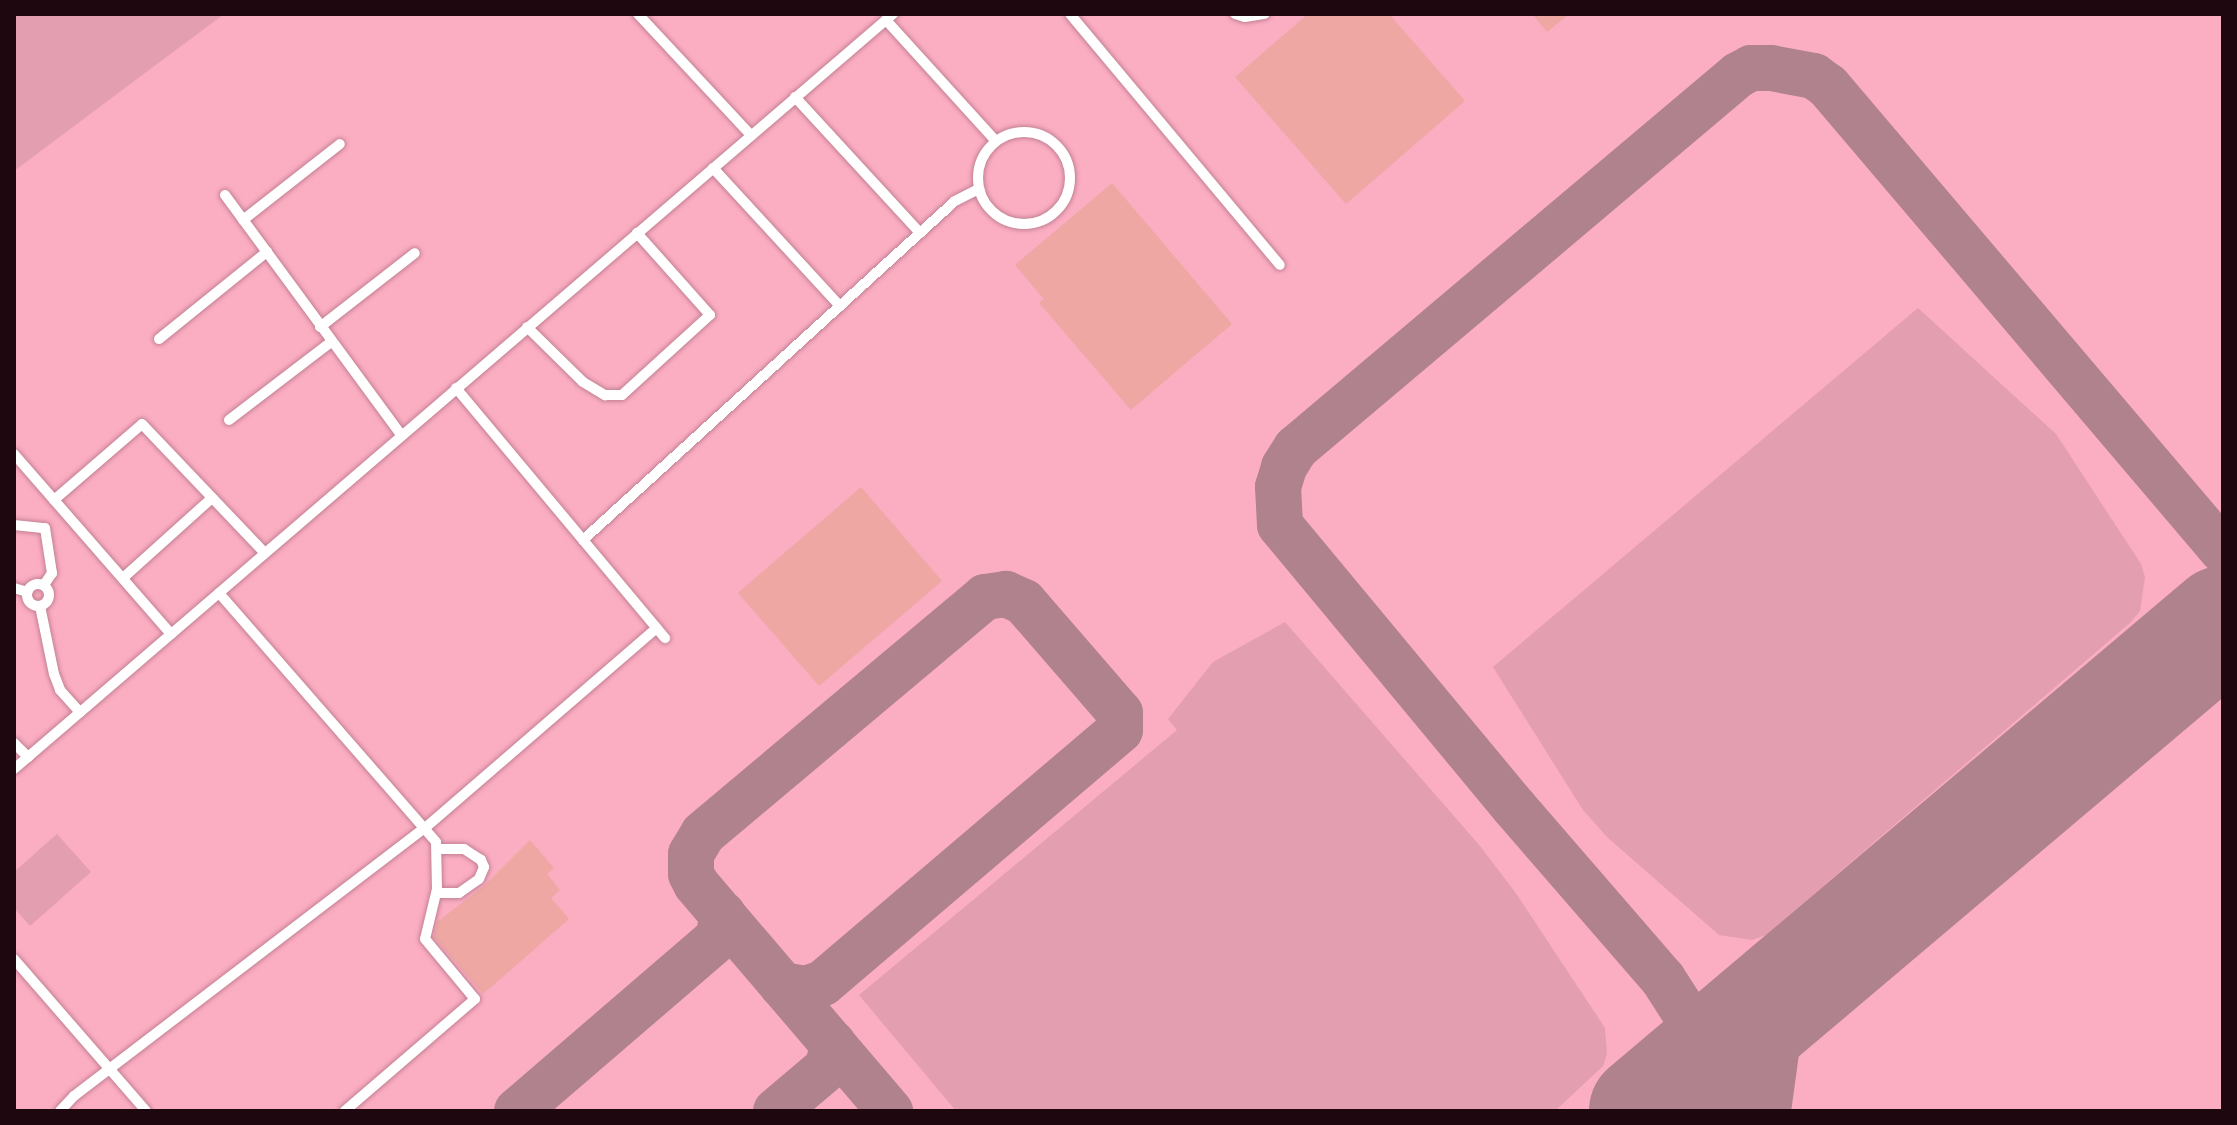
<!DOCTYPE html>
<html>
<head>
<meta charset="utf-8">
<style>
  body { margin:0 }
  #map { position:relative; width:2237px; height:1125px; overflow:hidden; background:#f7becc; font-family:Karla,sans-serif }
  div>[style] { position:absolute }
  [style*='--x'] { left:calc(var(--x)*1px); top:calc(var(--y)*1px); width:calc(var(--w)*1px); rotate:calc(var(--a)*1deg) }
  .built>* { inset:0; background:#fbadc2 }
  .green>* { inset:0; background:#e39eb0 }
  .taxiway>* { height:46px; margin:-23px; padding:0 23px; transform-origin:23px; border-radius:23px; background:#b0828e }
  .runway>* { height:114px; margin:-57px; padding:0 57px; transform-origin:57px; border-radius:57px; background:#b0828e }
  .building>* { inset:0; background:#eea7a3 }
  .roads { filter:drop-shadow(0 0 2px #c38193) drop-shadow(0 0 2px #c38193) }
  .service>* { height:10px; margin:-5px; padding:0 5px; transform-origin:5px; border-radius:5px; background:#fff }
  .service>.ring { margin:-5px; padding:0; box-sizing:content-box; background:none; border:10px solid #fff; border-radius:50% }
  span { translate:-50% -50%; white-space:nowrap; text-align:center; line-height:1.15; -webkit-text-stroke:7px #fbcfda; paint-order:stroke }
  .frame { position:absolute; inset:0; border:16px solid #1e070e; pointer-events:none }
</style>
</head>
<body>
<div id="map">
  <div class="built">
    <i style="clip-path:polygon(14px 14px,2223px 14px,2223px 1111px,14px 1111px)"></i>
  </div>
  <div class="green">
    <i style="clip-path:polygon(14px 14px,224px 14px,14px 171px)"></i>
    <i style="clip-path:polygon(1918px 308px,2056px 434px,2141px 564px,2145px 577px,2140px 611px,2131px 622px,1766px 935px,1752px 940px,1719px 935px,1607px 837px,1583px 810px,1493px 667px)"></i>
    <i style="clip-path:polygon(1285px 622px,1480px 846px,1515px 892px,1605px 1028px,1607px 1054px,1603px 1066px,1555px 1111px,956px 1111px,859px 995px,1177px 730px,1168px 719px,1213px 662px)"></i>
    <i style="clip-path:polygon(57px 834px,91px 872px,30px 926px,14px 908px,14px 872px)"></i>
  </div>
  <div class="taxiway">
    <i style="--x:2223;--y:624;--w:1;--a:-90"></i>
    <i style="--x:782;--y:985;--w:23;--a:10"></i>
    <i style="--x:805;--y:989;--w:19;--a:-18"></i>
    <i style="--x:823;--y:983;--w:390;--a:-40.4"></i>
    <i style="--x:1120;--y:730;--w:17;--a:-90"></i>
    <i style="--x:1120;--y:713;--w:147;--a:-130.9"></i>
    <i style="--x:1024;--y:602;--w:20;--a:-156"></i>
    <i style="--x:1006;--y:594;--w:21;--a:172"></i>
    <i style="--x:985;--y:597;--w:368;--a:140"></i>
    <i style="--x:703;--y:834;--w:23;--a:121"></i>
    <i style="--x:691;--y:854;--w:20;--a:90"></i>
    <i style="--x:691;--y:874;--w:11;--a:63"></i>
    <i style="--x:696;--y:884;--w:299;--a:49.5"></i>
    <i style="--x:517;--y:1111;--w:265;--a:-40.7"></i>
    <i style="--x:718;--y:938;--w:24;--a:-78"></i>
    <i style="--x:776;--y:1111;--w:68;--a:-40.2"></i>
    <i style="--x:828;--y:1067;--w:24;--a:-78"></i>
    <i style="--x:1736;--y:1111;--w:101;--a:-117.1"></i>
    <i style="--x:1690;--y:1021;--w:50;--a:-122.7"></i>
    <i style="--x:1663;--y:979;--w:228;--a:-130.9"></i>
    <i style="--x:1514;--y:807;--w:366;--a:-129.7"></i>
    <i style="--x:1280;--y:525;--w:38;--a:-93"></i>
    <i style="--x:1278;--y:487;--w:21;--a:-73"></i>
    <i style="--x:1284;--y:467;--w:22;--a:-58"></i>
    <i style="--x:1296;--y:448;--w:578;--a:-40.16"></i>
    <i style="--x:1738;--y:75;--w:15;--a:-28"></i>
    <i style="--x:1751;--y:68;--w:20;--a:0"></i>
    <i style="--x:1771;--y:68;--w:44;--a:10.5"></i>
    <i style="--x:1814;--y:76;--w:17;--a:36"></i>
    <i style="--x:1828;--y:86;--w:610;--a:49.65"></i>
    <i style="--x:1768;--y:1111;--w:81;--a:-82.2"></i>
    <i style="--x:1779;--y:1031;--w:54;--a:-67.2"></i>
  </div>
  <div class="runway">
    <i style="--x:1646;--y:1111;--w:756;--a:-40.22"></i>
  </div>
  <div class="building">
    <i style="clip-path:polygon(1308px 14px,1389px 14px,1465px 101px,1346px 204px,1235px 77px)"></i>
    <i style="clip-path:polygon(1532px 14px,1569px 14px,1547px 32px)"></i>
    <i style="clip-path:polygon(1112px 183px,1232px 324px,1131px 410px,1039px 303px,1044px 299px,1015px 265px)"></i>
    <i style="clip-path:polygon(861px 487px,942px 581px,819px 686px,738px 593px)"></i>
    <i style="clip-path:polygon(530px 840px,554px 868px,547px 874px,560px 890px,551px 898px,569px 919px,483px 994px,434px 937px,437px 922px,484px 886px)"></i>
  </div>
  <div class="roads">
    <div class="service">
      <i style="--x:638;--y:14;--w:166;--a:47"></i>
      <i style="--x:1070;--y:14;--w:327;--a:50.1"></i>
      <i style="--x:1235;--y:14;--w:10;--a:17"></i>
      <i style="--x:1245;--y:17;--w:20;--a:-9"></i>
      <i style="--x:886;--y:20;--w:162;--a:47.8"></i>
      <i style="--x:795;--y:97;--w:185;--a:47.4"></i>
      <i class="ring" style="left:978px;top:132px;width:82px;height:82px"></i>
      <i style="--x:713;--y:168;--w:188;--a:47.4"></i>
      <i style="--x:225;--y:195;--w:298;--a:53.7"></i>
      <i style="--x:243;--y:220;--w:123;--a:-38.1"></i>
      <i style="--x:320;--y:327;--w:120;--a:-37.9"></i>
      <i style="--x:527;--y:327;--w:78;--a:44.5"></i>
      <i style="--x:583;--y:382;--w:26;--a:31"></i>
      <i style="--x:605;--y:395;--w:17;--a:0"></i>
      <i style="--x:622;--y:395;--w:119;--a:-42.3"></i>
      <i style="--x:710;--y:315;--w:110;--a:-131.7"></i>
      <i style="--x:159;--y:339;--w:139;--a:-38.9"></i>
      <i style="--x:456;--y:388;--w:326;--a:50.1"></i>
      <i style="--x:229;--y:420;--w:128;--a:-37.4"></i>
      <i style="--x:14;--y:454;--w:239;--a:48.9"></i>
      <i style="--x:54;--y:500;--w:116;--a:-40.8"></i>
      <i style="--x:142;--y:424;--w:177;--a:46.4"></i>
      <i style="--x:14;--y:525;--w:31;--a:6"></i>
      <i style="--x:45;--y:528;--w:46;--a:81.2"></i>
      <i style="--x:52;--y:573;--w:14;--a:124"></i>
      <i style="--x:583;--y:540;--w:503;--a:-42.34"></i>
      <i style="--x:955;--y:201;--w:27;--a:-27"></i>
      <i style="--x:123;--y:578;--w:120;--a:-42"></i>
      <i class="ring" style="left:27px;top:584px;width:12px;height:12px"></i>
      <i style="--x:14;--y:588;--w:14;--a:17"></i>
      <i style="--x:219;--y:593;--w:330;--a:48.9"></i>
      <i style="--x:436;--y:842;--w:47;--a:88.8"></i>
      <i style="--x:437;--y:889;--w:51;--a:103.5"></i>
      <i style="--x:425;--y:939;--w:78;--a:50.2"></i>
      <i style="--x:475;--y:999;--w:172;--a:139.3"></i>
      <i style="--x:40;--y:606;--w:69;--a:78.4"></i>
      <i style="--x:54;--y:674;--w:17;--a:69"></i>
      <i style="--x:60;--y:690;--w:30;--a:48"></i>
      <i style="--x:14;--y:743;--w:20;--a:45"></i>
      <i style="--x:14;--y:769;--w:1159;--a:-40.66"></i>
      <i style="--x:437;--y:893;--w:22;--a:0"></i>
      <i style="--x:459;--y:893;--w:24;--a:-35"></i>
      <i style="--x:479;--y:879;--w:13;--a:-67"></i>
      <i style="--x:484;--y:867;--w:8;--a:-113"></i>
      <i style="--x:481;--y:860;--w:20;--a:-147"></i>
      <i style="--x:464;--y:849;--w:25;--a:180"></i>
      <i style="--x:14;--y:959;--w:201;--a:49"></i>
      <i style="--x:60;--y:1111;--w:21;--a:-47"></i>
      <i style="--x:74;--y:1096;--w:442;--a:-37.4"></i>
      <i style="--x:425;--y:828;--w:306;--a:-40.8"></i>
    </div>
  </div>
  <div class="frame"></div>
</div>
</body>
</html>
